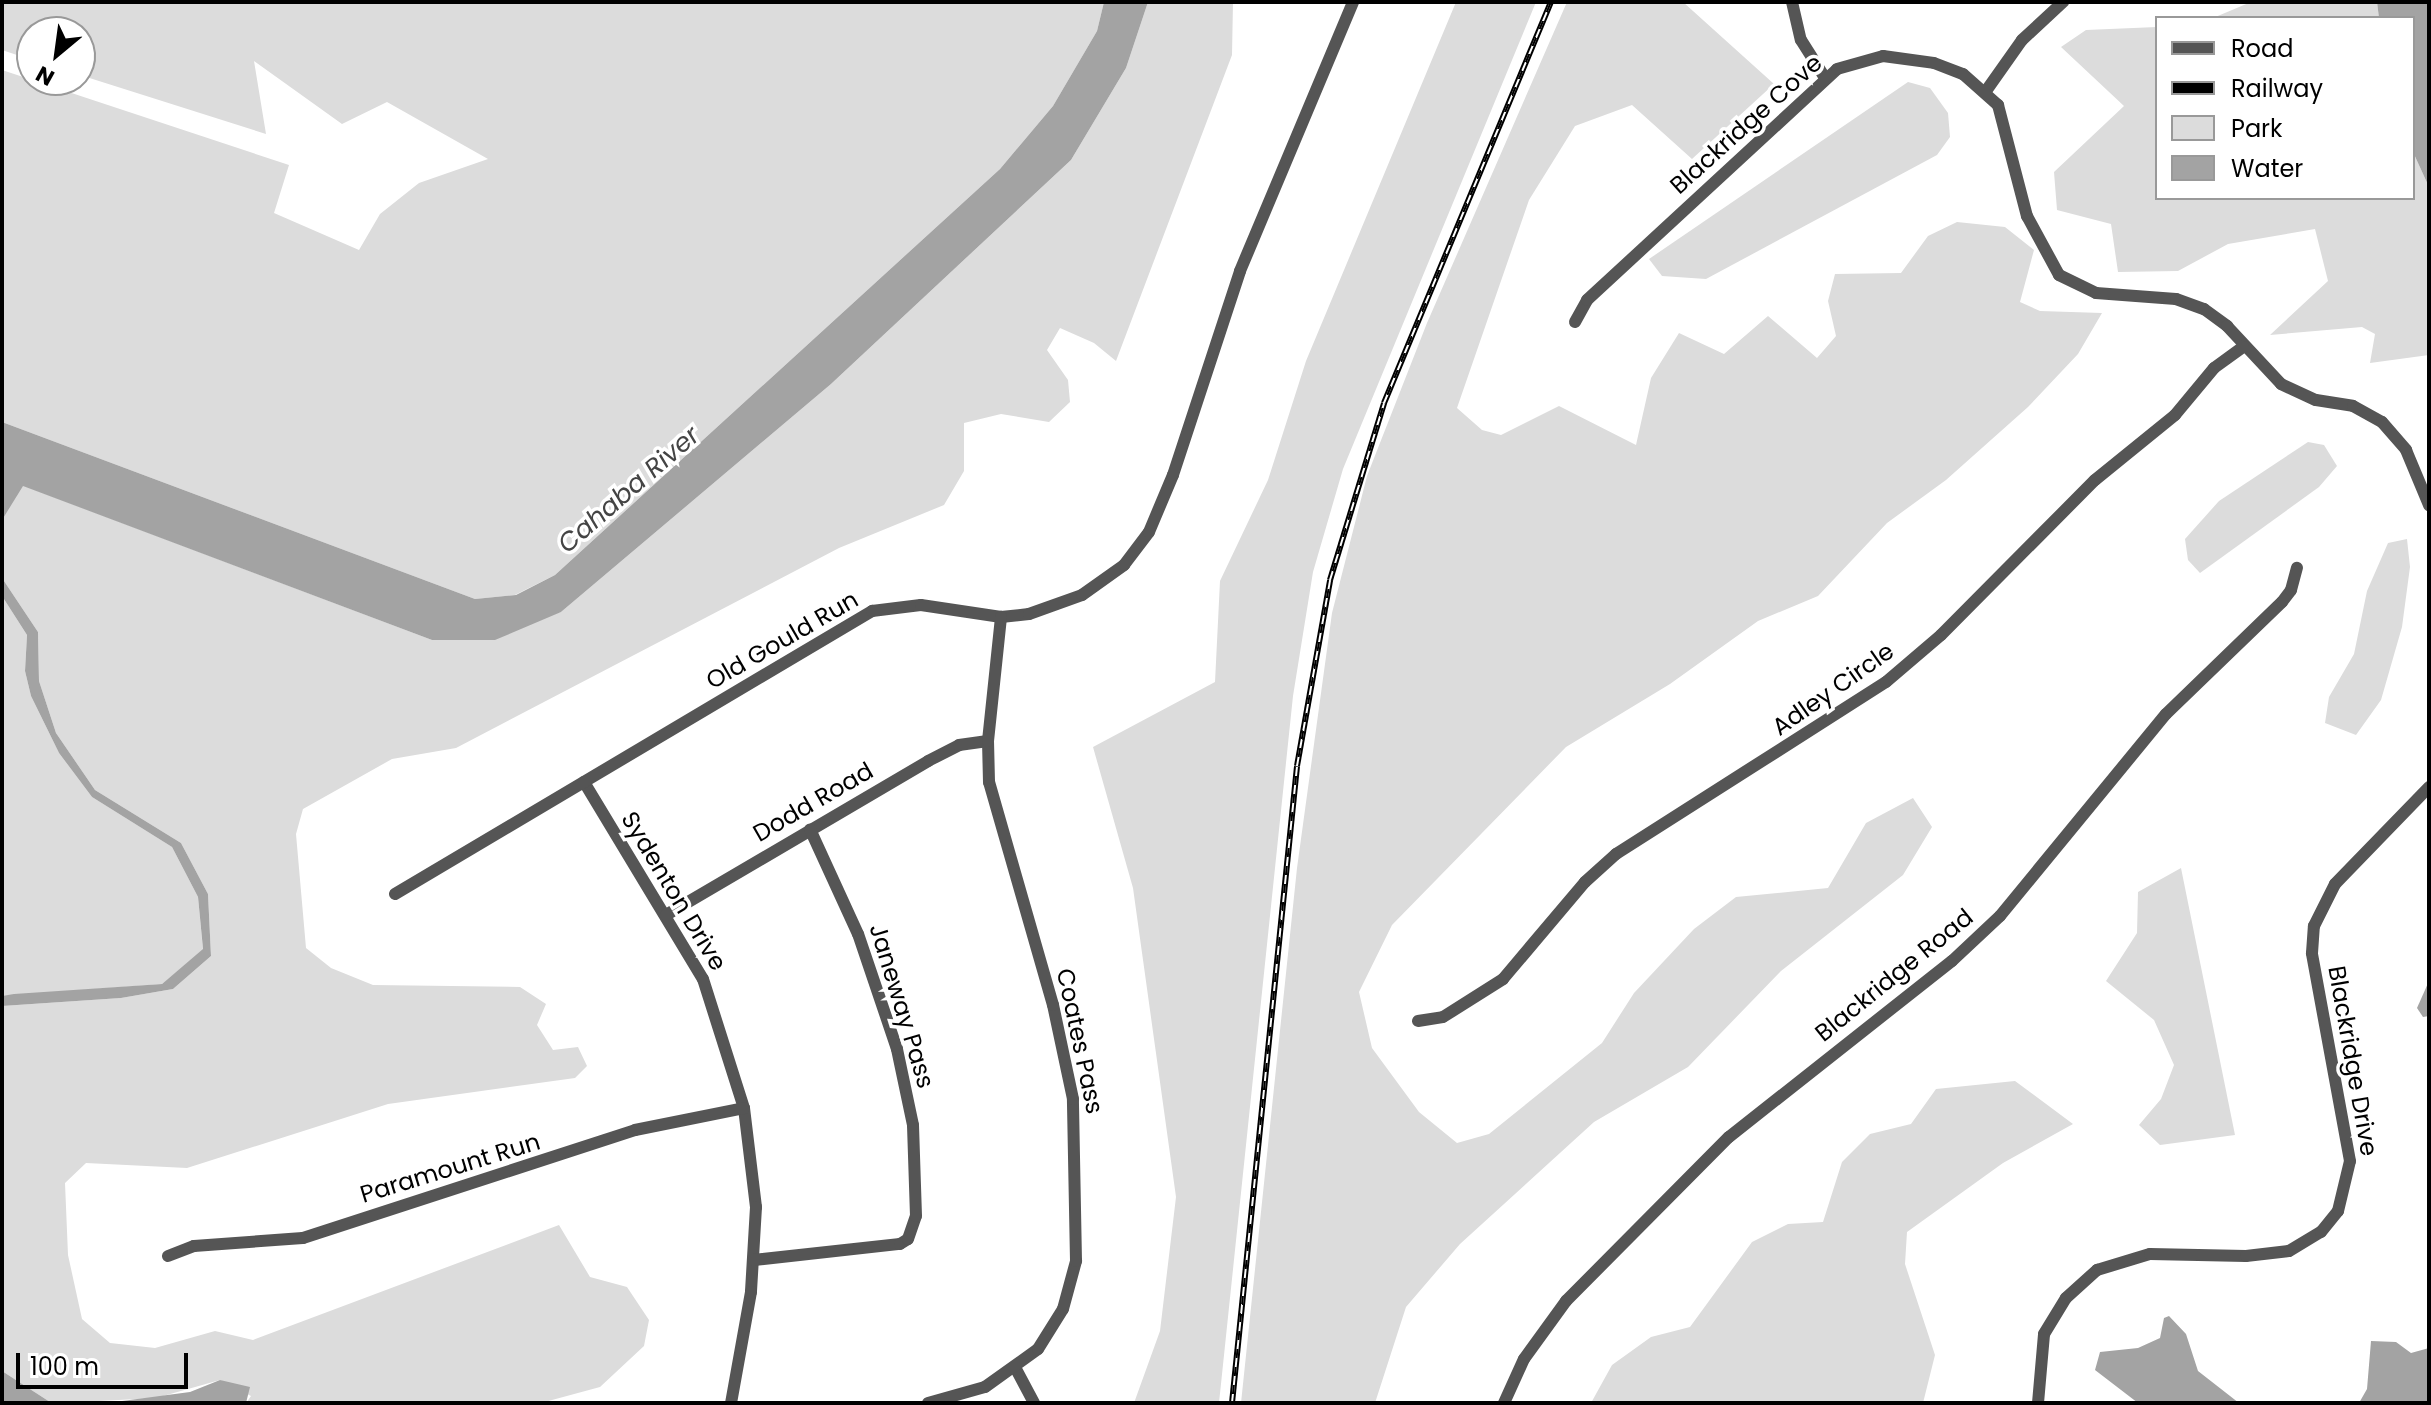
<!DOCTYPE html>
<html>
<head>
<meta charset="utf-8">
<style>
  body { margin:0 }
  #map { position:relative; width:2431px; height:1405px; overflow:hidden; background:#fff; font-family:Poppins,sans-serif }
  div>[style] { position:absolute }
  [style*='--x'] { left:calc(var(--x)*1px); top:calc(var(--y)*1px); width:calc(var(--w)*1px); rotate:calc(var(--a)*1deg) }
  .green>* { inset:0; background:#dcdcdc }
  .water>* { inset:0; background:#a3a3a3 }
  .street>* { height:12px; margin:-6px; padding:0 6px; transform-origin:6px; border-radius:6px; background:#555 }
  .rail>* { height:6px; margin-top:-3px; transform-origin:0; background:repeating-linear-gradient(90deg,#fff 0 9px,#000 0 18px); box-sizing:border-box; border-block:2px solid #000 }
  span { translate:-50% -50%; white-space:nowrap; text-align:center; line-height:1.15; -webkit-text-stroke:7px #fff; paint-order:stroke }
  .street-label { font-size:24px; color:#000 }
  .water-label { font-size:26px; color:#444; font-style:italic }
  .frame { position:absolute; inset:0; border:4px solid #000; pointer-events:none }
  .legend { position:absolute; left:2155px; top:16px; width:260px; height:184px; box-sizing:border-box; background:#fff; border:2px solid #999; margin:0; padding:10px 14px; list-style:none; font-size:24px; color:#000 }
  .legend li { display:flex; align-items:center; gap:16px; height:40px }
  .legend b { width:40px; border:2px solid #999 }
  .north { position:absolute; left:16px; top:16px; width:80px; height:80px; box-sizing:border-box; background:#fff; border:2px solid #999; border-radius:50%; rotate:209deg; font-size:22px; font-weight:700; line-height:32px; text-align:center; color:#000 }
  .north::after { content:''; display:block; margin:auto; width:28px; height:36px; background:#000; clip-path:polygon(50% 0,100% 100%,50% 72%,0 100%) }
  .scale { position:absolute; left:16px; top:1353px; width:172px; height:36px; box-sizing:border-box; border:4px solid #000; border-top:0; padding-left:10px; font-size:24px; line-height:28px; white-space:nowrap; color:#000; -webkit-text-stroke:6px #fff; paint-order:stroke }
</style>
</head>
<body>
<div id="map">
  <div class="green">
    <i style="clip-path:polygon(2px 2px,1104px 2px,1097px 31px,1053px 106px,1000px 169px,555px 575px,515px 595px,475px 599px,2px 422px,2px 70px,289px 165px,274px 213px,359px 250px,380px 214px,419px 183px,488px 159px,387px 102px,342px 124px,254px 61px,266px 134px,80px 75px,80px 32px,32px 32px,32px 60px,2px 50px)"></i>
    <i style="clip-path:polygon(1148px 2px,1233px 2px,1232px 55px,1116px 361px,1094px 343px,1060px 328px,1047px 350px,1068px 380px,1070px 402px,1049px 422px,1001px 414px,964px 423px,964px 471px,944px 505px,839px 548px,456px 748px,392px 759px,303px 809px,296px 834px,306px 948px,331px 968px,373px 985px,520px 987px,546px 1004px,537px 1025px,553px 1050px,578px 1047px,587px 1066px,575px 1078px,388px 1104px,187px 1168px,86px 1163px,65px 1183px,68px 1255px,82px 1319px,110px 1343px,155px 1348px,215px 1331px,253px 1340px,559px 1225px,590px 1277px,627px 1287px,649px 1320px,644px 1346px,600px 1387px,541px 1403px,246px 1403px,251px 1396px,220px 1380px,156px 1398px,62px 1403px,50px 1402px,2px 1371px,2px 1006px,121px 998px,173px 989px,211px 956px,208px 894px,181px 843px,95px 790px,56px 733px,39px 681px,38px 632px,2px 578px,4px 511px,22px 485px,432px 640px,561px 612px,831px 384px,1071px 160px,1126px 68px)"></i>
    <i style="clip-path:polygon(1456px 2px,1536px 2px,1343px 469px,1313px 572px,1293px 696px,1219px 1403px,1134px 1403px,1160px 1331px,1176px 1197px,1133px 888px,1093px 747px,1215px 682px,1220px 581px,1268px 480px,1306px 361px)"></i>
    <i style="clip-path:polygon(1567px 2px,1683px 2px,1774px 84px,1692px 159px,1632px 105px,1575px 126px,1529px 200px,1457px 408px,1482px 430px,1501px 435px,1559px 406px,1636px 445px,1651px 378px,1679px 333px,1724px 354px,1768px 316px,1817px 358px,1836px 336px,1828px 301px,1835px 274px,1901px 273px,1928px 236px,1957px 222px,2005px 227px,2034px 250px,2020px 302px,2040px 311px,2102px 313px,2078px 354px,2028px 407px,1946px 480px,1887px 523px,1818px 596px,1758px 621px,1670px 684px,1566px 747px,1392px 925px,1359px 992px,1372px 1048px,1419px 1112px,1457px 1143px,1489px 1134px,1602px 1043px,1634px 993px,1694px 929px,1736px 897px,1828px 888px,1866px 823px,1913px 798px,1932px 827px,1903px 875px,1781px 971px,1688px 1067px,1594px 1122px,1460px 1244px,1406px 1307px,1375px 1403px,1241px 1403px,1297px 868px,1332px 613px,1367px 476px,1427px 323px)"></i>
    <i style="clip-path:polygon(2251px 2px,2377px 2px,2379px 18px,2213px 18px)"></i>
    <i style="clip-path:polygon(2157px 27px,2157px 198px,2413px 198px,2413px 152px,2429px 187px,2429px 355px,2370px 363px,2375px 334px,2362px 327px,2270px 335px,2328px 281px,2315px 229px,2228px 244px,2178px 271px,2118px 272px,2111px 224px,2057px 210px,2054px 172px,2124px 106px,2061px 47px,2086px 30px)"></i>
    <i style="clip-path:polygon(1908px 82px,1930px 88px,1948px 113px,1950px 137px,1937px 155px,1706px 279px,1662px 276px,1649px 259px)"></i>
    <i style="clip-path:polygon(2308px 442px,2324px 445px,2337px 466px,2319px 487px,2200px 573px,2188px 560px,2185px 539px,2219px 501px)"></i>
    <i style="clip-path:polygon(2407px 539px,2410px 567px,2402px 627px,2381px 700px,2356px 735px,2325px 723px,2329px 697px,2354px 654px,2367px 591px,2388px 543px)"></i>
    <i style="clip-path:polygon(2px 596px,27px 635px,25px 671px,31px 696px,59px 753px,92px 797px,172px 847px,198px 897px,203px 950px,162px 984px,2px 996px)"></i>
    <i style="clip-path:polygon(2181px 868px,2235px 1135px,2160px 1145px,2139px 1125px,2161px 1099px,2174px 1065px,2154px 1020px,2106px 981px,2137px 933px,2138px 892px)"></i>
    <i style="clip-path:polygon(2015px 1081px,2073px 1124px,2003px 1163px,1907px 1232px,1905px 1264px,1935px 1355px,1923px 1403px,1591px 1403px,1612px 1365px,1651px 1337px,1690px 1327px,1752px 1242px,1788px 1224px,1823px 1222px,1842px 1162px,1870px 1134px,1911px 1124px,1936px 1089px)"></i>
  </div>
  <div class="water">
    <i style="clip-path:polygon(1104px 2px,1148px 2px,1126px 68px,1071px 160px,831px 384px,561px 612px,495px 640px,432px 640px,23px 486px,2px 520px,2px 422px,475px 599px,516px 595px,555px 575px,1000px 169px,1053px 106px,1097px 31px)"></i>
    <i style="clip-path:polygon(2377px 2px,2427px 2px,2429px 187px,2413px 152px,2413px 18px,2379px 18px)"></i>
    <i style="clip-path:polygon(2px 578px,38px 632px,39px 681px,56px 733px,95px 790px,181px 843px,208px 894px,211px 956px,173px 989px,121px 998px,2px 1006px,2px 996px,14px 994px,162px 984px,203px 949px,198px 897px,172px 847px,92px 797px,59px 753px,31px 696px,25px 671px,27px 635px,2px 596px)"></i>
    <i style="clip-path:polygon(2429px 981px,2429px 1016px,2423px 1017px,2417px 1008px)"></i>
    <i style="clip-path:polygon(2169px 1316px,2186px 1334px,2198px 1371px,2239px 1403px,2138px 1403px,2095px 1370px,2100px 1352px,2138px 1348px,2160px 1338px,2164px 1318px)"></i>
    <i style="clip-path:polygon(2371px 1341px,2396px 1342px,2411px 1353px,2429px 1348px,2429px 1403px,2359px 1403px,2367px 1389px)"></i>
    <i style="clip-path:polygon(2px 1371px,50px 1402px,62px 1403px,2px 1403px)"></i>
    <i style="clip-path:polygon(220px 1380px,250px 1387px,246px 1403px,107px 1403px,190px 1392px)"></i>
  </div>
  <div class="street">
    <i style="--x:1792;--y:2;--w:39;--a:77"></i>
    <i style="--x:1801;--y:40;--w:45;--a:57.7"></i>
    <i style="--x:1986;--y:91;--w:62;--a:-54.8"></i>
    <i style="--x:2022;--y:40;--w:56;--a:-42.8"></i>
    <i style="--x:1575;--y:322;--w:25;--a:-61"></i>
    <i style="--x:1587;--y:300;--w:340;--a:-42.7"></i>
    <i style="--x:1837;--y:69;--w:48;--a:-15.8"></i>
    <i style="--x:1883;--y:56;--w:51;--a:7.8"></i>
    <i style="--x:1934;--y:63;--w:31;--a:21"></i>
    <i style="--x:1963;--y:74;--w:47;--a:41.5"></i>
    <i style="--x:1998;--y:105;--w:115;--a:75.4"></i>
    <i style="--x:2027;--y:216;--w:67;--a:61.5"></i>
    <i style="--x:2059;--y:275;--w:41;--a:25.9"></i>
    <i style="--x:2096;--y:293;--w:80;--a:4.3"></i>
    <i style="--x:2176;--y:299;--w:30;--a:20"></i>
    <i style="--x:2204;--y:309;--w:29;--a:36"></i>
    <i style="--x:2227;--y:326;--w:79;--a:47"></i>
    <i style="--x:2281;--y:384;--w:38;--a:25"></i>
    <i style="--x:2316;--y:400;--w:37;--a:9"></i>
    <i style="--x:2353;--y:406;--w:33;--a:29"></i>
    <i style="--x:2382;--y:422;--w:37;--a:49"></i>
    <i style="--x:2406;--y:450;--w:60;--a:67.3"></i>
    <i style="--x:584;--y:782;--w:230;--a:58.9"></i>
    <i style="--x:703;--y:979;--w:135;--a:72.4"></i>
    <i style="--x:744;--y:1108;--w:100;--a:83.1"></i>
    <i style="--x:756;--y:1207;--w:85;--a:93.4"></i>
    <i style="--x:751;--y:1292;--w:113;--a:100.2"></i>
    <i style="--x:395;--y:894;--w:555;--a:-30.68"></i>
    <i style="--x:872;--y:611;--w:49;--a:-7"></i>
    <i style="--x:921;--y:605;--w:81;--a:8.5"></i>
    <i style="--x:1001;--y:617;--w:28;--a:-6"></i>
    <i style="--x:1029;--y:614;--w:56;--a:-19.7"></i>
    <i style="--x:1082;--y:595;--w:52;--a:-35.5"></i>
    <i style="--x:1124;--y:565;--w:41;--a:-52.9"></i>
    <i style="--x:1149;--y:532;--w:62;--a:-67.2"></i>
    <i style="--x:1173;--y:475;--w:215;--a:-71.8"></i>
    <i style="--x:1240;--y:271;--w:292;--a:-67.2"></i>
    <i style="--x:666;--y:915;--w:304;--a:-30.4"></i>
    <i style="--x:928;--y:761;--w:35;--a:-27"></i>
    <i style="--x:959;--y:745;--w:29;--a:-8"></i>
    <i style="--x:1418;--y:1021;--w:25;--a:-9"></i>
    <i style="--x:1443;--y:1017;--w:71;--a:-32.3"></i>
    <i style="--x:1503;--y:979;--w:127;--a:-49.8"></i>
    <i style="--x:1585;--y:882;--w:42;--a:-42.1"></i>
    <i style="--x:1616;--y:854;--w:320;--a:-32.5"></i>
    <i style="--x:1886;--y:682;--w:72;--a:-40.5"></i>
    <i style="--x:1941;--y:635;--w:218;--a:-45.2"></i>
    <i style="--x:2095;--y:480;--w:103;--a:-39.1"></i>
    <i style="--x:2175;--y:415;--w:61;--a:-50.3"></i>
    <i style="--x:2214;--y:368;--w:36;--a:-36"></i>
    <i style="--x:168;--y:1256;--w:28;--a:-21"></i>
    <i style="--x:194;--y:1246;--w:109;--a:-4.2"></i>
    <i style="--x:303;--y:1238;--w:349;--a:-18"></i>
    <i style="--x:635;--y:1130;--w:111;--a:-11.4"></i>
    <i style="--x:754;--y:1260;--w:147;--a:-6.3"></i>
    <i style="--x:900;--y:1244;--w:9;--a:-32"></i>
    <i style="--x:908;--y:1239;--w:24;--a:-71"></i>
    <i style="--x:916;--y:1216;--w:91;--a:-91.9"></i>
    <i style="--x:913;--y:1125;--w:78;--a:-101.9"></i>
    <i style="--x:897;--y:1049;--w:121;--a:-108.7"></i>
    <i style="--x:858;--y:934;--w:115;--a:-114.6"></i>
    <i style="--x:1016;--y:1369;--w:38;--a:62"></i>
    <i style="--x:928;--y:1403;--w:59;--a:-15.7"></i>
    <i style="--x:985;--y:1387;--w:65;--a:-35.6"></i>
    <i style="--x:1038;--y:1349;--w:47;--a:-58"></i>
    <i style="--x:1063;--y:1309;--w:50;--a:-74.8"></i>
    <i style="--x:1076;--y:1261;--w:162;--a:-91.1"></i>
    <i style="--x:1073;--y:1099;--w:96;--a:-102"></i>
    <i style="--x:1053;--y:1005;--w:232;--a:-106"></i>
    <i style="--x:989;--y:782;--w:41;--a:-91.4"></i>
    <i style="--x:988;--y:741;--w:125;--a:-84"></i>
    <i style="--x:1504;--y:1403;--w:48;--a:-65.6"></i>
    <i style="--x:1524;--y:1359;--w:72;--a:-54.1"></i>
    <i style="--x:1566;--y:1301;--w:231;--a:-45.2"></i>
    <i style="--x:1729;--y:1137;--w:284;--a:-38.3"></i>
    <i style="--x:1952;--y:961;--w:66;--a:-43.2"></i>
    <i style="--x:2000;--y:916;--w:261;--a:-50.6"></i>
    <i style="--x:2166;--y:714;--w:161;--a:-44"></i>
    <i style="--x:2282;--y:602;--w:15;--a:-53"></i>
    <i style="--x:2291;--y:590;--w:23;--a:-75"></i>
    <i style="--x:2038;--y:1403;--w:69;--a:-85"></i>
    <i style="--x:2044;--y:1334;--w:42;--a:-58.6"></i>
    <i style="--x:2066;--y:1298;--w:42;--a:-42.1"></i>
    <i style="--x:2097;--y:1270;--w:55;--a:-16.8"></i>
    <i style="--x:2150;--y:1254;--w:96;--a:1.2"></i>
    <i style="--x:2246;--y:1256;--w:43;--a:-6.6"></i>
    <i style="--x:2289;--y:1251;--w:37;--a:-31"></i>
    <i style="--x:2321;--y:1232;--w:27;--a:-51"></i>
    <i style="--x:2338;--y:1211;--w:51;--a:-76.5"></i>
    <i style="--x:2350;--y:1161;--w:211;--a:-100.4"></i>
    <i style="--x:2312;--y:953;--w:27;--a:-86"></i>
    <i style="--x:2314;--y:926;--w:47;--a:-63.4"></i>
    <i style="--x:2335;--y:884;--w:135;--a:-45.9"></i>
  </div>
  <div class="rail">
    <i style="--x:1232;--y:1403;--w:640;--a:-84.17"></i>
    <i style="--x:1297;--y:766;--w:189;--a:-79.9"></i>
    <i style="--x:1330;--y:580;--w:185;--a:-73"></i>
    <i style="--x:1384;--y:403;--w:434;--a:-67.4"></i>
  </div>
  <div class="street-label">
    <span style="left:1746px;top:124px;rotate:-42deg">Blackridge Cove</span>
    <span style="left:782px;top:640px;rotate:-30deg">Old Gould Run</span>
    <span style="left:1833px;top:689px;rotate:-35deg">Adley Circle</span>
    <span style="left:813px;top:802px;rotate:-30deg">Dodd Road</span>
    <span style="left:674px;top:891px;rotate:59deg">Sydenton Drive</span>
    <span style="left:1894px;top:975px;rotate:-39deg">Blackridge Road</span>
    <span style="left:902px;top:1006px;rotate:73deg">Janeway Pass</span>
    <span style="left:1080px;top:1041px;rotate:78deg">Coates Pass</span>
    <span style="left:2353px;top:1061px;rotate:80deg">Blackridge Drive</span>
    <span style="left:450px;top:1168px;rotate:-17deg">Paramount Run</span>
  </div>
  <div class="water-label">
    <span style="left:629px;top:490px;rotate:-41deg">Cahaba River</span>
  </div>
  <div class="frame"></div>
  <ul class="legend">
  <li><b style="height:10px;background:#555"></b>Road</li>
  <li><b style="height:10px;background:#000"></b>Railway</li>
  <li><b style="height:22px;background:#dcdcdc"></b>Park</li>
  <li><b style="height:22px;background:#a3a3a3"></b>Water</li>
  </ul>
  <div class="north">N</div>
  <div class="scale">100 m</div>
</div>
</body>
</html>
